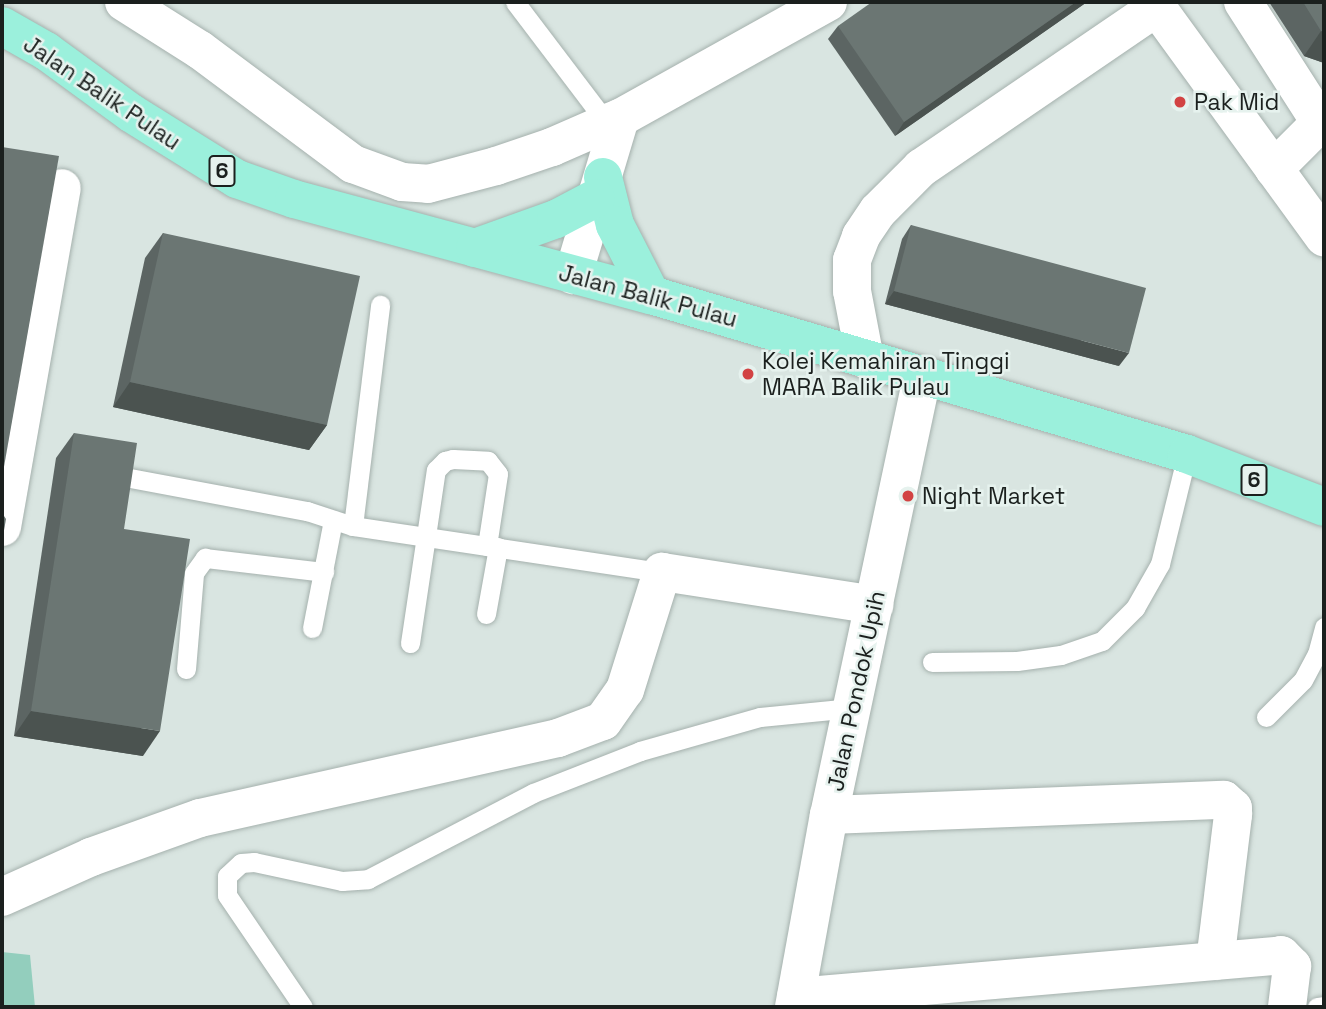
<!DOCTYPE html>
<html>
<head>
<meta charset="utf-8">
<style>
  body { margin:0 }
  #map { position:relative; width:1326px; height:1009px; overflow:hidden; background:#d9e5e1; font-family:"Space Grotesk",sans-serif }
  div>[style] { position:absolute }
  [style*='--x'] { left:calc(var(--x)*1px); top:calc(var(--y)*1px); width:calc(var(--w)*1px); rotate:calc(var(--a)*1deg) }
  .green>* { inset:0; background:#93cebd }
  .roads { filter:drop-shadow(0 0 2px #a5b1ad) drop-shadow(0 0 2px #a5b1ad) }
  .lane>* { height:19px; margin:-9.5px; padding:0 9.5px; transform-origin:9.5px; border-radius:9.5px; background:#fff }
  .street>* { height:38px; margin:-19px; padding:0 19px; transform-origin:19px; border-radius:19px; background:#fff }
  .secondary>* { height:38px; margin:-19px; padding:0 19px; transform-origin:19px; border-radius:19px; background:#fff }
  .primary>* { height:38px; margin:-19px; padding:0 19px; transform-origin:19px; border-radius:19px; background:#9bf0dc }
  .wall>* { inset:0; background:#5c6563 }
  .shaded-wall>* { inset:0; background:#4b5350 }
  .building>* { inset:0; background:#6b7673 }
  .dots>* { width:19px; height:19px; translate:-50% -50%; box-sizing:border-box; border:4px solid #e6f2ee; border-radius:50% }
  span { translate:-50% -50%; white-space:nowrap; text-align:center; line-height:1.15; -webkit-text-stroke:5px #e6f2ee; paint-order:stroke }
  .shield-label span { padding:2px 5px; background:#e6f2ee; border:2px solid; border-radius:5px; -webkit-text-stroke-width:0 }
  .shield-label { font-size:21px; color:#1b201e; font-weight:700 }
  .street-label { font-size:23px; color:#1b201e }
  .poi-label { font-size:23px; color:#1b201e }
  .left { translate:0 -50%; text-align:left }
  .frame { position:absolute; inset:0; border:4px solid #1b201e; pointer-events:none }
</style>
</head>
<body>
<div id="map">
  <div class="green">
    <i style="clip-path:polygon(2px 952px,30px 955px,35px 1007px,2px 1007px)"></i>
  </div>
  <div class="roads">
    <div class="lane">
      <i style="--x:515;--y:2;--w:152;--a:52.8"></i>
      <i style="--x:130;--y:478;--w:180;--a:10.6"></i>
      <i style="--x:307;--y:511;--w:48;--a:18.1"></i>
      <i style="--x:353;--y:526;--w:312;--a:8.5"></i>
      <i style="--x:353;--y:526;--w:223;--a:-83"></i>
      <i style="--x:486;--y:614;--w:68;--a:-79.8"></i>
      <i style="--x:312;--y:628;--w:110;--a:-79"></i>
      <i style="--x:410;--y:643;--w:175;--a:-81.5"></i>
      <i style="--x:436;--y:470;--w:13;--a:-45"></i>
      <i style="--x:445;--y:461;--w:8;--a:-14"></i>
      <i style="--x:453;--y:459;--w:35;--a:3"></i>
      <i style="--x:488;--y:461;--w:16;--a:52"></i>
      <i style="--x:498;--y:474;--w:73;--a:98.7"></i>
      <i style="--x:932;--y:662;--w:85;--a:-0.7"></i>
      <i style="--x:1017;--y:661;--w:44;--a:-7.8"></i>
      <i style="--x:1061;--y:655;--w:43;--a:-18.9"></i>
      <i style="--x:1102;--y:641;--w:47;--a:-45"></i>
      <i style="--x:1135;--y:608;--w:51;--a:-60.4"></i>
      <i style="--x:1160;--y:564;--w:113;--a:-76.2"></i>
      <i style="--x:186;--y:669;--w:96;--a:-85.2"></i>
      <i style="--x:194;--y:573;--w:19;--a:-54"></i>
      <i style="--x:205;--y:558;--w:120;--a:6.7"></i>
      <i style="--x:1266;--y:717;--w:52;--a:-45"></i>
      <i style="--x:1303;--y:680;--w:30;--a:-62"></i>
      <i style="--x:1317;--y:654;--w:28;--a:-75"></i>
      <i style="--x:303;--y:1007;--w:135;--a:-124.2"></i>
      <i style="--x:227;--y:895;--w:19;--a:-90"></i>
      <i style="--x:227;--y:876;--w:19;--a:-43"></i>
      <i style="--x:241;--y:863;--w:13;--a:-4"></i>
      <i style="--x:254;--y:862;--w:90;--a:12.2"></i>
      <i style="--x:342;--y:881;--w:26;--a:-4"></i>
      <i style="--x:368;--y:879;--w:186;--a:-27.5"></i>
      <i style="--x:533;--y:793;--w:115;--a:-21.4"></i>
      <i style="--x:640;--y:751;--w:125;--a:-15.8"></i>
      <i style="--x:760;--y:717;--w:92;--a:-5.6"></i>
      <i style="--x:1317;--y:1007;--w:7;--a:-8"></i>
    </div>
    <div class="street">
      <i style="--x:124;--y:2;--w:90;--a:32.3"></i>
      <i style="--x:200;--y:50;--w:191;--a:36.7"></i>
      <i style="--x:353;--y:164;--w:52;--a:20.2"></i>
      <i style="--x:402;--y:182;--w:26;--a:4"></i>
      <i style="--x:428;--y:184;--w:70;--a:-14.8"></i>
      <i style="--x:496;--y:166;--w:59;--a:-18.7"></i>
      <i style="--x:552;--y:147;--w:60;--a:-23.6"></i>
      <i style="--x:1243;--y:2;--w:150;--a:57.3"></i>
      <i style="--x:1274;--y:169;--w:71;--a:-45"></i>
      <i style="--x:573;--y:275;--w:164;--a:-73.3"></i>
      <i style="--x:620;--y:118;--w:238;--a:-29.1"></i>
      <i style="--x:865;--y:359;--w:69;--a:-100.8"></i>
      <i style="--x:852;--y:291;--w:31;--a:-90"></i>
      <i style="--x:852;--y:260;--w:26;--a:-69"></i>
      <i style="--x:861;--y:236;--w:30;--a:-56"></i>
      <i style="--x:878;--y:211;--w:61;--a:-45"></i>
      <i style="--x:921;--y:168;--w:286;--a:-34.3"></i>
      <i style="--x:2;--y:527;--w:344;--a:-80"></i>
      <i style="--x:829;--y:815;--w:395;--a:-2.2"></i>
      <i style="--x:1224;--y:800;--w:12;--a:42"></i>
      <i style="--x:1233;--y:808;--w:7;--a:90"></i>
      <i style="--x:1233;--y:815;--w:147;--a:97"></i>
      <i style="--x:2;--y:897;--w:98;--a:-24.2"></i>
      <i style="--x:91;--y:857;--w:116;--a:-19.7"></i>
      <i style="--x:200;--y:818;--w:367;--a:-12.6"></i>
      <i style="--x:558;--y:738;--w:48;--a:-20.7"></i>
      <i style="--x:603;--y:721;--w:38;--a:-55"></i>
      <i style="--x:625;--y:690;--w:124;--a:-72.6"></i>
      <i style="--x:662;--y:572;--w:215;--a:8.8"></i>
      <i style="--x:796;--y:997;--w:487;--a:-4.9"></i>
      <i style="--x:1281;--y:955;--w:16;--a:45"></i>
      <i style="--x:1292;--y:966;--w:41;--a:97"></i>
    </div>
    <div class="secondary">
      <i style="--x:1153;--y:2;--w:291;--a:54"></i>
      <i style="--x:607;--y:123;--w:14;--a:-21"></i>
      <i style="--x:794;--y:1007;--w:195;--a:-79.7"></i>
      <i style="--x:829;--y:815;--w:449;--a:-78"></i>
    </div>
    <div class="primary">
      <i style="--x:2;--y:26;--w:51;--a:29.6"></i>
      <i style="--x:46;--y:51;--w:105;--a:36.1"></i>
      <i style="--x:131;--y:113;--w:125;--a:31.9"></i>
      <i style="--x:237;--y:179;--w:60;--a:19.3"></i>
      <i style="--x:294;--y:199;--w:370;--a:15.1"></i>
      <i style="--x:651;--y:295;--w:559;--a:16.52"></i>
      <i style="--x:1187;--y:454;--w:147;--a:21.1"></i>
      <i style="--x:603;--y:177;--w:49;--a:76"></i>
      <i style="--x:615;--y:225;--w:79;--a:62.8"></i>
      <i style="--x:475;--y:248;--w:86;--a:-19.7"></i>
      <i style="--x:556;--y:219;--w:45;--a:-27.7"></i>
    </div>
  </div>
  <div class="wall">
    <i style="clip-path:polygon(1087px 2px,895px 136px,828px 39px,838px 26px)"></i>
    <i style="clip-path:polygon(1269px 2px,1324px 2px,1324px 63px,1304px 56px)"></i>
    <i style="clip-path:polygon(911px 225px,1119px 366px,885px 304px,902px 239px)"></i>
    <i style="clip-path:polygon(163px 233px,327px 425px,309px 450px,113px 407px,145px 258px)"></i>
    <i style="clip-path:polygon(74px 433px,124px 529px,143px 756px,14px 736px,56px 458px)"></i>
  </div>
  <div class="shaded-wall">
    <i style="clip-path:polygon(1076px 2px,1087px 2px,895px 136px,904px 122px)"></i>
    <i style="clip-path:polygon(1321px 31px,1324px 32px,1324px 63px,1304px 56px)"></i>
    <i style="clip-path:polygon(894px 291px,1129px 353px,1119px 366px,885px 304px)"></i>
    <i style="clip-path:polygon(130px 382px,327px 425px,309px 450px,113px 407px)"></i>
    <i style="clip-path:polygon(31px 711px,160px 731px,143px 756px,14px 736px)"></i>
  </div>
  <div class="building">
    <i style="clip-path:polygon(872px 2px,1076px 2px,904px 122px,838px 26px)"></i>
    <i style="clip-path:polygon(1303px 2px,1324px 2px,1324px 32px,1321px 31px)"></i>
    <i style="clip-path:polygon(2px 147px,59px 156px,2px 478px)"></i>
    <i style="clip-path:polygon(911px 225px,1146px 288px,1129px 353px,894px 291px)"></i>
    <i style="clip-path:polygon(163px 233px,360px 276px,327px 425px,130px 382px)"></i>
    <i style="clip-path:polygon(74px 433px,137px 443px,124px 529px,190px 539px,160px 731px,31px 711px)"></i>
    <i style="clip-path:polygon(2px 513px,6px 519px,2px 542px)"></i>
  </div>
  <div class="dots">
    <i style="left:1180px;top:102px;background:#d24343"></i>
    <i style="left:748px;top:374px;background:#d24343"></i>
    <i style="left:908px;top:496px;background:#d24343"></i>
  </div>
  <div class="shield-label">
    <span style="left:222px;top:171px">6</span>
    <span style="left:1254px;top:480px">6</span>
  </div>
  <div class="street-label">
    <span style="left:102px;top:93px;rotate:34deg">Jalan Balik Pulau</span>
    <span style="left:648px;top:296px;rotate:15deg">Jalan Balik Pulau</span>
    <span style="left:856px;top:691px;rotate:-78deg">Jalan Pondok Upih</span>
  </div>
  <div class="poi-label">
    <span class="left" style="left:1194px;top:102px">Pak Mid</span>
    <span class="left" style="left:762px;top:374px">Kolej Kemahiran Tinggi<br>MARA Balik Pulau</span>
    <span class="left" style="left:922px;top:496px">Night Market</span>
  </div>
  <div class="frame"></div>
</div>
</body>
</html>
